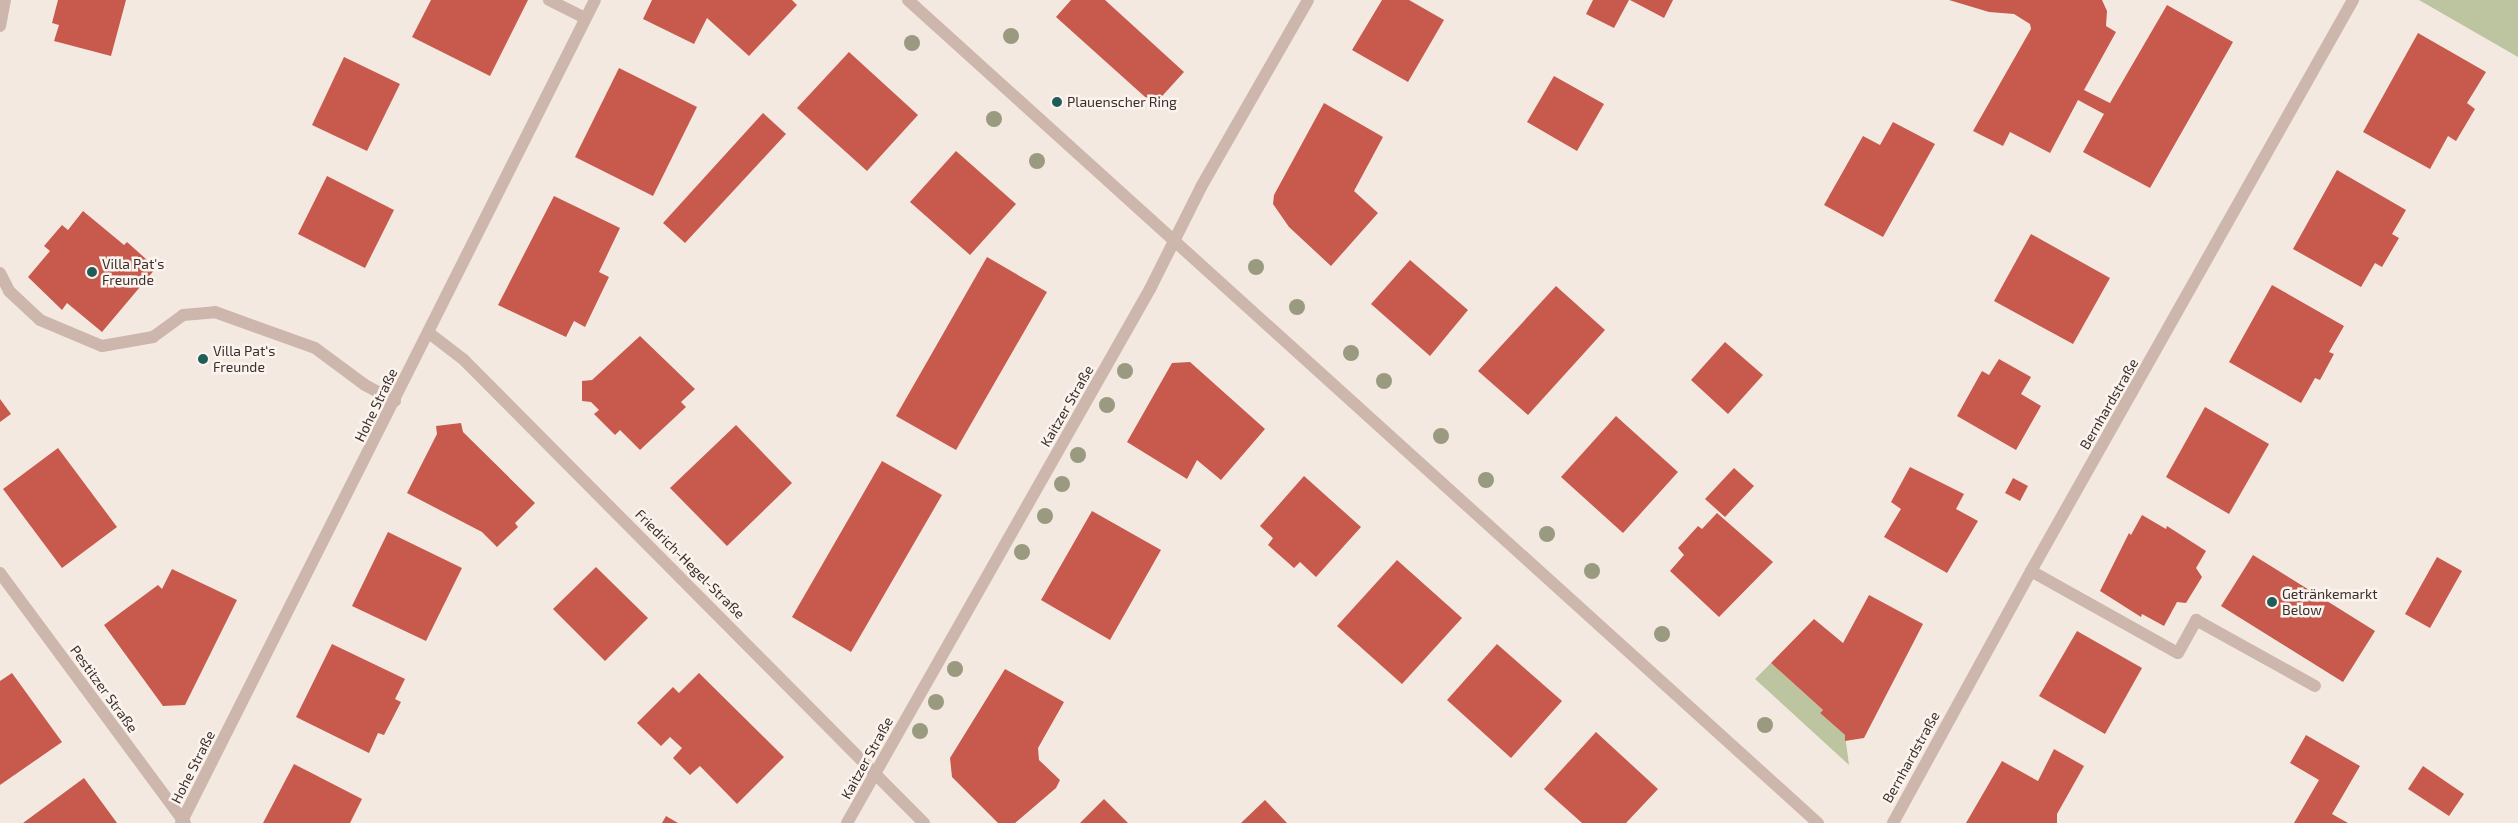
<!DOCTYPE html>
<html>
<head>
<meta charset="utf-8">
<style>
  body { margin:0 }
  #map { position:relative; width:2518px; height:823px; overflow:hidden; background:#f4e9e1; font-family:"Exo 2",sans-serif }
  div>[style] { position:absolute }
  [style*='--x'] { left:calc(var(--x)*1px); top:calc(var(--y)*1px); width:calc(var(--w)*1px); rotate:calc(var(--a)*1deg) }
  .green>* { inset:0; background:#bcc4a0 }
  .building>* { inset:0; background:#c75a4c }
  .service>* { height:12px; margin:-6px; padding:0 6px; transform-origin:6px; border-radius:6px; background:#cdb7ac }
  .minor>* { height:12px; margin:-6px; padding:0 6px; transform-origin:6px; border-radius:6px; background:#cdb7ac }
  .tertiary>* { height:12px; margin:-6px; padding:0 6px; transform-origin:6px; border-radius:6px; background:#cdb7ac }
  .trees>* { width:16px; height:16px; margin:-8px; border-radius:50%; background:#999a7f }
  .dots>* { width:14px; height:14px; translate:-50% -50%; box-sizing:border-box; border:2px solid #fbf3ee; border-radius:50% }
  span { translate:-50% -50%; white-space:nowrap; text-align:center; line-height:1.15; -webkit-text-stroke:5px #fbf3ee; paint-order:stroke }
  .poi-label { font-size:14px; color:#3b2e2b }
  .left { translate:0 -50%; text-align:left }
  .street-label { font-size:14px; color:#3b2e2b }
</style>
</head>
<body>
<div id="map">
  <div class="green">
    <i style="clip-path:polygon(2419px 0,2518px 0,2518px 57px)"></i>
    <i style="clip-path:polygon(1771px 663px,1823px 710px,1820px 713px,1845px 735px,1849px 765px,1755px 679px)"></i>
  </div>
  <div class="building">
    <i style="clip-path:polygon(58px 0,126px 0,111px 56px,54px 41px,59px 25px,52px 23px)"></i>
    <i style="clip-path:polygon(431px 0,528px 0,490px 76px,412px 37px)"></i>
    <i style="clip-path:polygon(652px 0,792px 0,797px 5px,749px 56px,707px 18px,694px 44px,643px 19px)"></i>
    <i style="clip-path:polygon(1071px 0,1105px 0,1184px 72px,1154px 105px,1056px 17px)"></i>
    <i style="clip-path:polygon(1382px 0,1409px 0,1444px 20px,1408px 82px,1352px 50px)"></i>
    <i style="clip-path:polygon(1593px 0,1629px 0,1614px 28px,1586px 14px)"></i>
    <i style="clip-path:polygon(1630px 0,1673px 0,1664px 18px)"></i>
    <i style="clip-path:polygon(1949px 0,2102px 0,2107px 11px,2106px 26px,2116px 32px,2084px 90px,2110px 103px,2167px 5px,2233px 42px,2150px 188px,2083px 152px,2104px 114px,2078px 100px,2050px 153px,2010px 132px,2003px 146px,1973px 131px,2031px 29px,2030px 24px,2014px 14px,1989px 12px)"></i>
    <i style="clip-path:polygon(2418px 33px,2486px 72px,2467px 103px,2475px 109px,2456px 141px,2448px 136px,2430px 169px,2363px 132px)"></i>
    <i style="clip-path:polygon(849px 52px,918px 115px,867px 171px,797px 108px)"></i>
    <i style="clip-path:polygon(344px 57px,400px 84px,367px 151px,312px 125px)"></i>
    <i style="clip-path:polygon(619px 68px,697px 107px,653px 196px,575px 157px)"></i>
    <i style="clip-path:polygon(1554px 76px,1604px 104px,1577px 151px,1527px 122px)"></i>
    <i style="clip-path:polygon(1324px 103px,1383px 137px,1354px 191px,1378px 213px,1331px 266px,1289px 227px,1273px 204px,1274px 195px)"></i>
    <i style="clip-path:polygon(763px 113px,786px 134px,685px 243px,663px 223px)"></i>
    <i style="clip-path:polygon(1893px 122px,1935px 144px,1883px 237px,1824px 205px,1863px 136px,1880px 145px)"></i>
    <i style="clip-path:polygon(956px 151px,1016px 204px,970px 255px,910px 202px)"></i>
    <i style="clip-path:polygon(2337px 170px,2406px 210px,2392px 234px,2399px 238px,2382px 267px,2375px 263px,2361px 287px,2293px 249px)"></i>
    <i style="clip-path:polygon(327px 176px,394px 210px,365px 268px,298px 234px)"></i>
    <i style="clip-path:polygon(554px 196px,620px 228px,599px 272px,609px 277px,585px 327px,574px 321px,566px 337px,498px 305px)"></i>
    <i style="clip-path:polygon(83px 211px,124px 245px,127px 242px,156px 268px,102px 332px,67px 303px,62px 310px,28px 277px,50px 251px,44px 246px,62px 225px,68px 230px)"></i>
    <i style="clip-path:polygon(2031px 234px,2110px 278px,2073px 344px,1994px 301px)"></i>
    <i style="clip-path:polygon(987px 257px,1047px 292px,956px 450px,896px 416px)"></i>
    <i style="clip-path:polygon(1410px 260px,1468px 310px,1430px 356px,1371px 304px)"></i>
    <i style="clip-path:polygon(2272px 285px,2344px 326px,2329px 352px,2334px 354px,2320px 380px,2315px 378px,2301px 403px,2229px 362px)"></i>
    <i style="clip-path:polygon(1556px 286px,1605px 330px,1528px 415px,1478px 371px)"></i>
    <i style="clip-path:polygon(640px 336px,695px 389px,681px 402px,686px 407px,640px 450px,620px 430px,615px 435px,594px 414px,599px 410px,591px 402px,582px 401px,582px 381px,592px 380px)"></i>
    <i style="clip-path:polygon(1725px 342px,1763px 375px,1728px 414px,1691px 380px)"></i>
    <i style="clip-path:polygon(1999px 359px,2031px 377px,2021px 394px,2041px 406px,2016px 450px,1957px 416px,1982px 371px,1989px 375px)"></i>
    <i style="clip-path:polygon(1190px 362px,1265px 429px,1221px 480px,1197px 460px,1187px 479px,1127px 442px,1172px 363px)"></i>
    <i style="clip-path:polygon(0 399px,11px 414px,0 422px)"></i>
    <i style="clip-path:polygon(2205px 407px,2269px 444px,2229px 514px,2166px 477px)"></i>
    <i style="clip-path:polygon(1616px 416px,1678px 472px,1623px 533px,1561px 477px)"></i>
    <i style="clip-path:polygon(461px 423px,463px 432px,535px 503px,515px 523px,518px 527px,497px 547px,482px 532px,407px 493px,437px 434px,436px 426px)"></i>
    <i style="clip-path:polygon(736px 425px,792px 483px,727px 546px,670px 488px)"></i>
    <i style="clip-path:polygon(58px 448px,117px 527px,62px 568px,3px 489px)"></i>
    <i style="clip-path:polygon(882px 461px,942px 495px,851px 652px,792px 617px)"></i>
    <i style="clip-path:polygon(1910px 467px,1964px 494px,1956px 509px,1978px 521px,1947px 573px,1884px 537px,1901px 509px,1891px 502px)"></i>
    <i style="clip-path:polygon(1734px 468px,1754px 486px,1725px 517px,1705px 499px)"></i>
    <i style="clip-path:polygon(1304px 476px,1361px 527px,1316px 577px,1300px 562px,1294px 568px,1268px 545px,1273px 538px,1260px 526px)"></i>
    <i style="clip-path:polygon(2013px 478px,2028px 486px,2020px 501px,2005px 493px)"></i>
    <i style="clip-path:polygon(1092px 511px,1161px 550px,1110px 640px,1041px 600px)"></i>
    <i style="clip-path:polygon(1717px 513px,1773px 562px,1719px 617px,1670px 571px,1684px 555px,1678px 548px,1698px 526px,1702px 529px)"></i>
    <i style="clip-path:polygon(2142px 515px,2166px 529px,2167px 526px,2206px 551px,2196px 568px,2202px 577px,2186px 603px,2177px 602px,2164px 626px,2142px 614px,2141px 617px,2100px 591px,2129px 533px,2131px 535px)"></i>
    <i style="clip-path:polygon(388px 532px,462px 568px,426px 641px,352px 606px)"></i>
    <i style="clip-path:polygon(2253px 555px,2375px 631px,2343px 682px,2221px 606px)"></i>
    <i style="clip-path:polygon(2437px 557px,2462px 571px,2430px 628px,2405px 614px)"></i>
    <i style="clip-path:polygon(1397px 560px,1462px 618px,1402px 684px,1337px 626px)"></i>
    <i style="clip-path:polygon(596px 567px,648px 618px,605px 661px,553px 609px)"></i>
    <i style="clip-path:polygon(172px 569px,237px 600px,185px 705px,163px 706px,104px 625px,158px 585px,162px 589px)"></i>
    <i style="clip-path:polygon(1869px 595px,1923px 624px,1864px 738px,1845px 741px,1845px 735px,1820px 713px,1823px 710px,1771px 663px,1814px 619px,1843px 643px)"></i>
    <i style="clip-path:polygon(2077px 631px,2142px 668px,2105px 734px,2039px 696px)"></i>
    <i style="clip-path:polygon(332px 644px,405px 679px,395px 699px,401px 702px,384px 735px,378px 733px,369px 753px,296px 717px)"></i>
    <i style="clip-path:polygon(1497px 644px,1562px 701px,1511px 758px,1447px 700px)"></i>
    <i style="clip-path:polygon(1005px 669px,1064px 702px,1038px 748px,1039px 760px,1060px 780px,1056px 788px,1015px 823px,998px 823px,952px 777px,950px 758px)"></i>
    <i style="clip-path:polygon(12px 673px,62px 742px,0 785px,0 681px)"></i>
    <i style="clip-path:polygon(699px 673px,784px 757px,737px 804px,700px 766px,690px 775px,673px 758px,682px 748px,670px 737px,661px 746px,637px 723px,673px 687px,679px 693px)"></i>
    <i style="clip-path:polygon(1596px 732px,1658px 789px,1626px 823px,1582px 823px,1544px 789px)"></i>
    <i style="clip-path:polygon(2306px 735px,2360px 766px,2332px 814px,2348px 823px,2294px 823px,2319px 780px,2290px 763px)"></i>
    <i style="clip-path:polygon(2054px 749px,2084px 766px,2057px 814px,2057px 823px,1966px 823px,2002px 761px,2038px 781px)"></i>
    <i style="clip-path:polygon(294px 764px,362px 799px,350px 823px,263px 823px)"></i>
    <i style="clip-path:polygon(2423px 766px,2464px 794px,2449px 816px,2408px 789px)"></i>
    <i style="clip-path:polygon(84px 778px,117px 823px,23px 823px)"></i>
    <i style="clip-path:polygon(1104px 799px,1128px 823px,1080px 823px)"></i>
    <i style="clip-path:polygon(1265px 800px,1287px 823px,1241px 823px)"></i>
    <i style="clip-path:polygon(666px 816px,678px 823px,662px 823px)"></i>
  </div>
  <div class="service">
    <i style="--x:549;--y:0;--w:40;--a:26.6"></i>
    <i style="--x:0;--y:273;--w:20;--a:63"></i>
    <i style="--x:9;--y:291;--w:42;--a:43.1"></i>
    <i style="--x:40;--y:320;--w:67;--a:22.8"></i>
    <i style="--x:102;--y:346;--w:52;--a:-10"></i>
    <i style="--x:153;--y:337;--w:37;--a:-36"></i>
    <i style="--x:183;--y:315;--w:32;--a:-5"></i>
    <i style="--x:215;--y:312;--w:106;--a:19.8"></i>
    <i style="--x:315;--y:348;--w:62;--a:36.5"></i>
    <i style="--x:365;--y:385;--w:34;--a:28"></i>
    <i style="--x:2031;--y:571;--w:168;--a:29.2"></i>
    <i style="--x:2178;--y:653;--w:38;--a:-61"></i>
    <i style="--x:2196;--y:620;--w:136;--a:29"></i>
  </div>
  <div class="minor">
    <i style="--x:0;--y:26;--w:26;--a:-79"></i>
    <i style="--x:429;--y:333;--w:44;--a:37.6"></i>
    <i style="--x:464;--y:360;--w:653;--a:45.19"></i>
    <i style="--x:0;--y:573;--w:311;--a:53.5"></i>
    <i style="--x:181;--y:823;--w:921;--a:-63.3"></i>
    <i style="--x:847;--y:823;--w:614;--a:-60.43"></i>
    <i style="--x:1150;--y:289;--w:114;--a:-63.4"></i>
    <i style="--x:1201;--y:187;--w:215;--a:-60.2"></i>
    <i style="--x:1893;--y:823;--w:287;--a:-61.3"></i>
    <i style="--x:2031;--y:571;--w:656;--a:-60.58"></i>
  </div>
  <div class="tertiary">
    <i style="--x:908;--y:0;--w:1227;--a:42.13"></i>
  </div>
  <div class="trees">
    <i style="left:1011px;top:36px"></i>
    <i style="left:912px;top:43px"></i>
    <i style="left:994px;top:119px"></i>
    <i style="left:1037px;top:161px"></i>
    <i style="left:1256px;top:267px"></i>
    <i style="left:1297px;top:307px"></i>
    <i style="left:1351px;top:353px"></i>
    <i style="left:1125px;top:371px"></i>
    <i style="left:1384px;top:381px"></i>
    <i style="left:1107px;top:405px"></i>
    <i style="left:1441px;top:436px"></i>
    <i style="left:1078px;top:455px"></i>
    <i style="left:1486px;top:480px"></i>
    <i style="left:1062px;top:484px"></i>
    <i style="left:1045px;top:516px"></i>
    <i style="left:1547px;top:534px"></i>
    <i style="left:1022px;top:552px"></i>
    <i style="left:1592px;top:571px"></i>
    <i style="left:1662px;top:634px"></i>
    <i style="left:955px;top:669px"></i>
    <i style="left:936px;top:702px"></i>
    <i style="left:1765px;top:725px"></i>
    <i style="left:920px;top:731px"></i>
  </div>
  <div class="dots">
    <i style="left:1057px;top:102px;background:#205d5a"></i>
    <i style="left:92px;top:272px;background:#205d5a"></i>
    <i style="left:203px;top:359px;background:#205d5a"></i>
    <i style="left:2272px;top:602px;background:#205d5a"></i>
  </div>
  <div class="poi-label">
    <span class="left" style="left:1067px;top:102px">Plauenscher Ring</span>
    <span class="left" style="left:102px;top:272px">Villa Pat's<br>Freunde</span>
    <span class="left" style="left:213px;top:359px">Villa Pat‘s<br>Freunde</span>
    <span class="left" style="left:2282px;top:602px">Getränkemarkt<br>Below</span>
  </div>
  <div class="street-label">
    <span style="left:2109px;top:404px;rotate:-60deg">Bernhardstraße</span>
    <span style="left:376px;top:405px;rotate:-64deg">Hohe Straße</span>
    <span style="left:1067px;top:406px;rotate:-60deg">Kaitzer Straße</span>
    <span style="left:690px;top:564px;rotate:45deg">Friedrich-Hegel-Straße</span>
    <span style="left:104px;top:689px;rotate:54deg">Pestitzer Straße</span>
    <span style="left:1911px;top:757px;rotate:-61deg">Bernhardstraße</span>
    <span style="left:867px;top:758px;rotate:-61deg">Kaitzer Straße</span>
    <span style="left:193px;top:767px;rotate:-63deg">Hohe Straße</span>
  </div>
</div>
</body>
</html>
